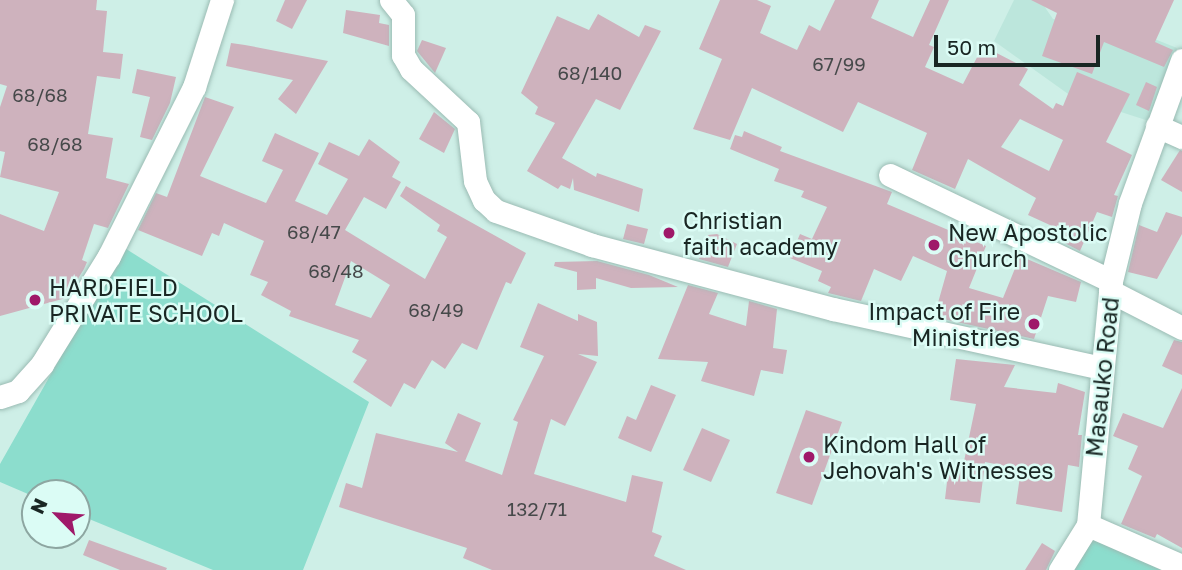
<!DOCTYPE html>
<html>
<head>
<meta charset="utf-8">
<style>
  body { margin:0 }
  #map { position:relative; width:1182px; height:570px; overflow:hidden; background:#ceefe7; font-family:"Golos Text",sans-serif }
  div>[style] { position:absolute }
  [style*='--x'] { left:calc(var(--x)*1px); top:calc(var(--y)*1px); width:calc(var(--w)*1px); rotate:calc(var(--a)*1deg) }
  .built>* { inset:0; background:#bce6dc }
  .green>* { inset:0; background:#8cddcd }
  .building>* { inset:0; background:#ceb2bd }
  .roads { filter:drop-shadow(0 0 2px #9abbb3) drop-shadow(0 0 2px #9abbb3) }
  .minor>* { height:23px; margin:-11.5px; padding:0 11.5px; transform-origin:11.5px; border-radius:11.5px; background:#fff }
  .dots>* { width:19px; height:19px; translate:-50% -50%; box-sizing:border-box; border:4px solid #dbfcf5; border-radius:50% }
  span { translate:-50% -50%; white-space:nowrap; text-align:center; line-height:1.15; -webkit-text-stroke:5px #dbfcf5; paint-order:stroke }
  .number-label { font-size:19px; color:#46494a }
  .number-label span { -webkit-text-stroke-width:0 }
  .poi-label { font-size:23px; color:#192623 }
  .left { translate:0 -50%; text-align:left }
  .right { translate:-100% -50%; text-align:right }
  .street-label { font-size:23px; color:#192623 }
  .north { position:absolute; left:21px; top:479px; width:70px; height:70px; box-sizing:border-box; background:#dbfcf5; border:2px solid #8da6a1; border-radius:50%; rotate:295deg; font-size:19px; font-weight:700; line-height:28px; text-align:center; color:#192623 }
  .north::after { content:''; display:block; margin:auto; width:24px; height:32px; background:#9f1969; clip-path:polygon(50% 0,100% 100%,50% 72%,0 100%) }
  .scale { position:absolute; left:934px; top:35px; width:166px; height:32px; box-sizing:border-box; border:4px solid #192623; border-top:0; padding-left:9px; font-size:21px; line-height:24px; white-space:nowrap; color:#192623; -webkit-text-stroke:5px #dbfcf5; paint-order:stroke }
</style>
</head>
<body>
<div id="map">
  <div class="built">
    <i style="clip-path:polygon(1014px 0,1040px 0,1053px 19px,1113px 28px,1117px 24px,1177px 48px,1149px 121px,1071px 96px,994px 41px)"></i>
  </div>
  <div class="green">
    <i style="clip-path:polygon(123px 247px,369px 402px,303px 570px,213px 570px,77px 514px,77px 493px,35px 493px,35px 497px,0 482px,0 464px)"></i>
    <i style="clip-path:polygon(1092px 535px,1174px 570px,1069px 570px)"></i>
  </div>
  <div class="building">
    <i style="clip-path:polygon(0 0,97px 0,96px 10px,107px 11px,103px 52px,123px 54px,120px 79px,97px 76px,88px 134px,113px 138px,106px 178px,129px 184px,108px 228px,94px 224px,82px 260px,87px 262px,84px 269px,66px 298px,0 316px,0 214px,44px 231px,59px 192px,0 177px,5px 152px,0 151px,0 107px,7px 86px,0 84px)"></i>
    <i style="clip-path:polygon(285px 0,307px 0,292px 29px,276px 21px)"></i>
    <i style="clip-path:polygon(evenodd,720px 0,757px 0,771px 6px,760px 33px,797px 50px,809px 25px,820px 31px,835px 0,879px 0,871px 18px,913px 37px,930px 0,949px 0,929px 45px,934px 47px,925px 67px,963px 84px,983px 46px,1028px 69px,1019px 85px,1053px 109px,1056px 103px,1063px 106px,1077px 72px,1130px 94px,1106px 142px,1132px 155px,1114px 195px,1118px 196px,1112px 217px,1097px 212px,1080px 251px,1059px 240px,1063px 231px,1028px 215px,1036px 198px,968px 159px,955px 189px,912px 170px,927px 133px,858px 102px,843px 132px,752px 88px,730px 140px,693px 129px,722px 59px,699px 49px,720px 0,1020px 119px,1063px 140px,1049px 171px,1001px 147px,1020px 119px)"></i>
    <i style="clip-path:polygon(1031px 0,1174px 0,1155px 42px,1173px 50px,1164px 67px,1104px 42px,1092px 74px,1042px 56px,1057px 13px)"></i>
    <i style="clip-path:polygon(346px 10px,380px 15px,379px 23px,389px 25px,389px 46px,343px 33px)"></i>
    <i style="clip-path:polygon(598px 14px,639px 37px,645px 25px,661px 31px,620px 110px,596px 99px,562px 158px,596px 177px,597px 173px,643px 189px,639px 212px,574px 190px,573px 178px,570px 189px,561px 185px,558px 189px,527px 171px,555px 123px,535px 114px,538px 107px,521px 93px,557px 16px,589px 30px)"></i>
    <i style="clip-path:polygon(422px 40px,446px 48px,435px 73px,417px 51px)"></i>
    <i style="clip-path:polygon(231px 43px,245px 45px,328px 61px,296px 114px,278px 99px,293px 80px,226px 66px)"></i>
    <i style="clip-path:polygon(137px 69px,176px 77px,170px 103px,152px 140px,140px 137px,150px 97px,132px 93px)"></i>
    <i style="clip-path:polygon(1146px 82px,1157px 87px,1149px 111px,1136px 105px)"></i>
    <i style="clip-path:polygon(evenodd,205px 97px,234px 107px,200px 176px,266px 203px,283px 170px,262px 161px,275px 133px,319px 153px,295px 201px,327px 215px,348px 179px,318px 164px,329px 142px,359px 156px,369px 139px,400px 162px,392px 177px,401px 182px,386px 209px,364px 197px,345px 230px,425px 279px,447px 237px,437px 231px,440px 225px,400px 196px,406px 186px,526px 253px,511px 284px,506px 282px,477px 350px,462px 343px,445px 369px,432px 360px,415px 389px,404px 383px,391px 407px,353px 382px,367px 360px,352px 352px,359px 340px,289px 316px,291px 311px,261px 295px,268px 282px,250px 275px,264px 241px,224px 223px,219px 236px,212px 233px,202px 256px,138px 230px,156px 193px,167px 197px,205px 97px,351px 261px,390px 285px,371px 318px,335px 305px,351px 261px)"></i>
    <i style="clip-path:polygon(434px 112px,455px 129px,444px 153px,419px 139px)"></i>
    <i style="clip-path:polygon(744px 131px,782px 147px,780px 151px,892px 192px,887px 204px,986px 246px,969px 288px,1003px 298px,1020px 256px,1081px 282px,1076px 302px,1048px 296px,1034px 339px,934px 317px,947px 271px,913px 256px,901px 281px,874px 269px,861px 301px,828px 293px,831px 287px,818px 281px,822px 271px,790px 258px,800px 234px,812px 239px,827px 207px,801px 197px,804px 191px,774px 181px,779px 169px,730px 149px,735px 135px,742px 137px)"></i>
    <i style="clip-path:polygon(1180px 150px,1182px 151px,1182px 192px,1161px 180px)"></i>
    <i style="clip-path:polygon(1166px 212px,1182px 217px,1182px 234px,1157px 279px,1128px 272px,1139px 225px,1157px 232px)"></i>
    <i style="clip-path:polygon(627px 224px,648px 229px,644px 244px,623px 239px)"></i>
    <i style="clip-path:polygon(717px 234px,737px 244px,728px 267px,699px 259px,708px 235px)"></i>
    <i style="clip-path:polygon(597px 261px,649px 275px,678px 287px,631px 288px,596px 278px,596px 289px,577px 290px,577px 272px,554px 266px,555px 262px)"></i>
    <i style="clip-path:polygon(688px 285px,718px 293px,709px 314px,746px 326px,749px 301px,777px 309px,773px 348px,787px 350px,783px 374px,761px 370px,754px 396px,701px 381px,708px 362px,658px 359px)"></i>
    <i style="clip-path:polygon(538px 303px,578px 321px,578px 314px,597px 322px,598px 356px,578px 354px,597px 362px,565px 426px,551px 419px,534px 474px,626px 502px,632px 475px,663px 482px,652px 532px,662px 536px,654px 556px,686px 570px,492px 570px,463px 558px,467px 548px,339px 507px,346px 483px,362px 488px,376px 433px,458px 452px,445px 443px,458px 413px,481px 423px,465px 461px,502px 475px,518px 422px,513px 420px,544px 356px,520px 347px)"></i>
    <i style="clip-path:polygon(1174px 340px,1182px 342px,1182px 375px,1162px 366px)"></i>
    <i style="clip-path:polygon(956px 359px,1015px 365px,1004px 387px,1056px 393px,1058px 383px,1085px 392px,1078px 435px,1082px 435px,1079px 467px,1068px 465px,1062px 512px,1016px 504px,1021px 469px,985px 462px,980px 503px,945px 499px,949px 465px,963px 466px,976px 404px,950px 400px)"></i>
    <i style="clip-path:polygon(651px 385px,676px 395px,651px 452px,618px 438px,627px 416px,636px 420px)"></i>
    <i style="clip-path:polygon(1182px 388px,1182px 548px,1157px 534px,1155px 538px,1121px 524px,1142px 476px,1128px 469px,1138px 446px,1113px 436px,1123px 413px,1163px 428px)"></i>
    <i style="clip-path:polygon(806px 410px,842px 422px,812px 505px,776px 493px)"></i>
    <i style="clip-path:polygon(702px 428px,730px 440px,711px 482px,683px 470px)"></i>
    <i style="clip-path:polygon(89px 540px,167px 568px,166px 570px,120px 570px,83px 555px)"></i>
    <i style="clip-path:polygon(1042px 543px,1055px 551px,1046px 570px,1025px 570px)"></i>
  </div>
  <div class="roads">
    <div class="minor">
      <i style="--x:391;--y:0;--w:19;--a:51"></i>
      <i style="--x:403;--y:15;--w:40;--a:90"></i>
      <i style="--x:403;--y:55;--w:16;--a:60"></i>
      <i style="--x:411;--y:69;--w:78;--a:42.9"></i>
      <i style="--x:468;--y:122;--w:59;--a:83.2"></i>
      <i style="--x:475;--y:181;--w:21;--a:65"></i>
      <i style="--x:484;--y:200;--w:16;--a:43"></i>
      <i style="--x:496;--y:211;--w:102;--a:19.5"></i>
      <i style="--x:592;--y:245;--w:249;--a:14.9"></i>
      <i style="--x:833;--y:309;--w:274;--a:12.4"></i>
      <i style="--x:1157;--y:126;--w:27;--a:24"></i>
      <i style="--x:890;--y:175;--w:245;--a:25.6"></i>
      <i style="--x:1110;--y:291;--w:81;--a:27.2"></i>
      <i style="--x:0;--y:397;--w:19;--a:-18"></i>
      <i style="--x:18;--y:391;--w:36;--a:-48"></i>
      <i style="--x:42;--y:364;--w:127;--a:-58.2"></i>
      <i style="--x:109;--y:256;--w:189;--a:-63.3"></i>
      <i style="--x:194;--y:87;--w:91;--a:-72.2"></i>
      <i style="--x:1088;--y:525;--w:103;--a:23.6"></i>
      <i style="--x:1060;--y:570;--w:53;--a:-58.1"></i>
      <i style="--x:1088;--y:525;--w:245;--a:-84.6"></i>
      <i style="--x:1111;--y:281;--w:80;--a:-76.3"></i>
      <i style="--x:1130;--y:203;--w:152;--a:-70"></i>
    </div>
  </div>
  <div class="dots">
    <i style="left:669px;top:233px;background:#9f1969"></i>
    <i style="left:934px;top:245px;background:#9f1969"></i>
    <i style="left:35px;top:300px;background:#9f1969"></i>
    <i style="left:1034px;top:324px;background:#9f1969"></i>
    <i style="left:809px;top:457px;background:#9f1969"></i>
  </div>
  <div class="number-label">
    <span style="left:839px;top:64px">67/99</span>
    <span style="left:590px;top:73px">68/140</span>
    <span style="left:40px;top:95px">68/68</span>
    <span style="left:55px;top:144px">68/68</span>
    <span style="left:314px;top:232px">68/47</span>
    <span style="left:336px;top:271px">68/48</span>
    <span style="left:436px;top:310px">68/49</span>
    <span style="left:537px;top:509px">132/71</span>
  </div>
  <div class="poi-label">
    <span class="left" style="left:683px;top:233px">Christian<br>faith academy</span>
    <span class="left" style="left:948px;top:245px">New Apostolic<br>Church</span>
    <span class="left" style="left:49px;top:300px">HARDFIELD<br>PRIVATE SCHOOL</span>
    <span class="right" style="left:1020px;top:324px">Impact of Fire<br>Ministries</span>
    <span class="left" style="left:823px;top:457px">Kindom Hall of<br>Jehovah's Witnesses</span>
  </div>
  <div class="street-label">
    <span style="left:1102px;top:377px;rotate:-84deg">Masauko Road</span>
  </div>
  <div class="north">N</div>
  <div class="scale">50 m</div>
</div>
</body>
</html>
